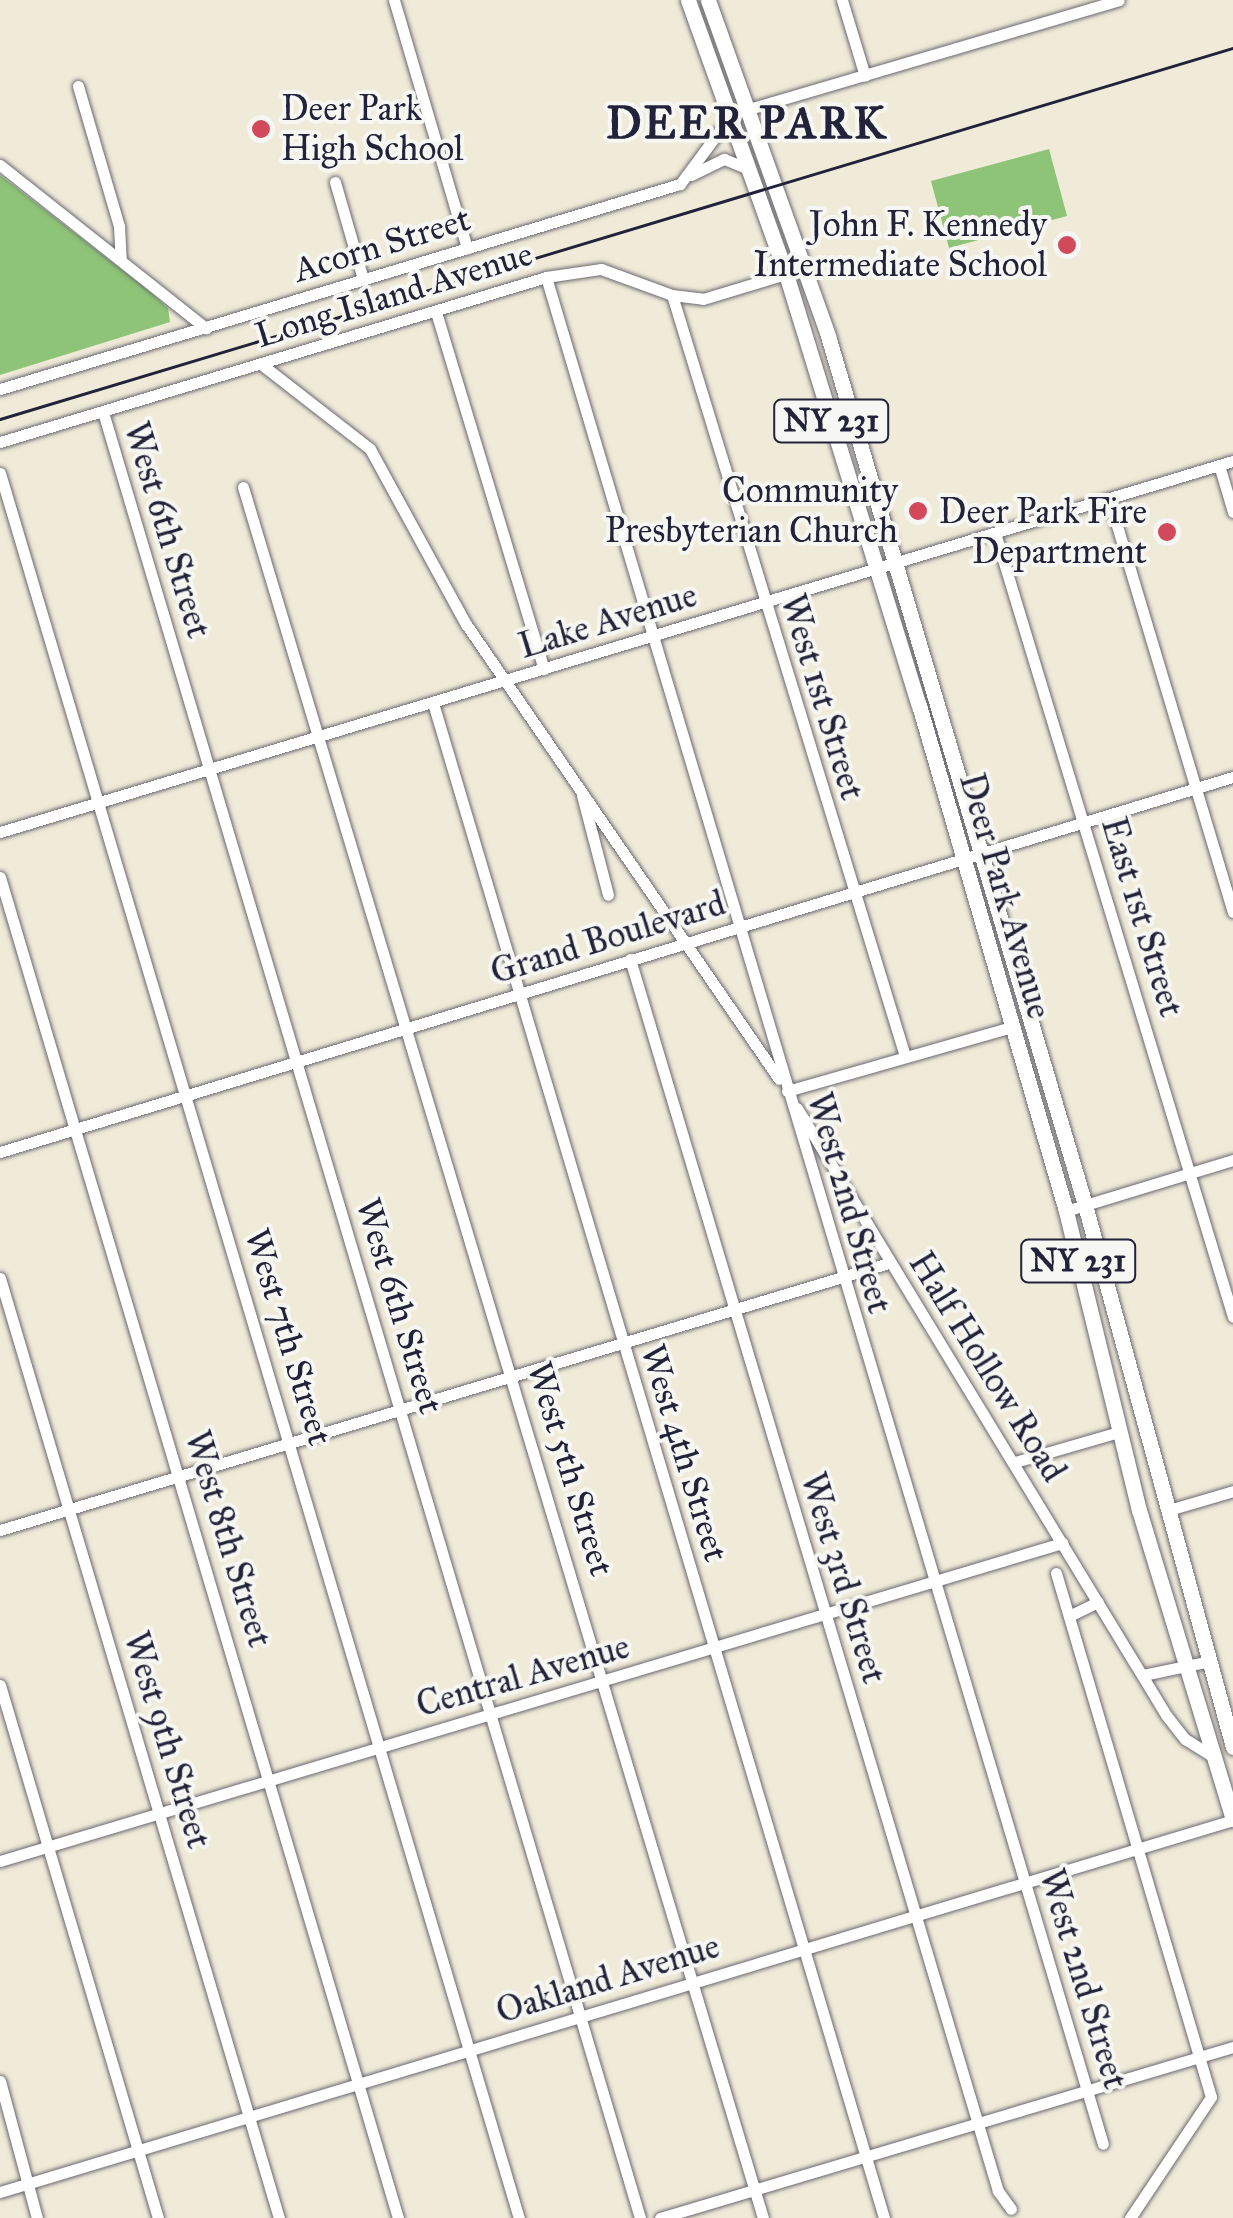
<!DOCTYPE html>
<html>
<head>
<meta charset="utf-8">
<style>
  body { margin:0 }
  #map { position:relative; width:1233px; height:2218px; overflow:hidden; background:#f0ebd8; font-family:"IM FELL Great Primer",serif }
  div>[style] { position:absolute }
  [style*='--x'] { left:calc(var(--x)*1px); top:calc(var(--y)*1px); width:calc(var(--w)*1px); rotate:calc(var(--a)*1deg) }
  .green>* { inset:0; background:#8dc477 }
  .roads { filter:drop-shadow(0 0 2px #6a6872) drop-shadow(0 0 2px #6a6872) }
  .minor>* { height:11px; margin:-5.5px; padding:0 5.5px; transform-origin:5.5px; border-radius:5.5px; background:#fff }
  .major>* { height:15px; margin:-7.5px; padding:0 7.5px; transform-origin:7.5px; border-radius:7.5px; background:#fff }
  .rail>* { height:2.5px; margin:-1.25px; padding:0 1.25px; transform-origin:1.25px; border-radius:1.25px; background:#22223b }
  .dots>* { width:28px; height:28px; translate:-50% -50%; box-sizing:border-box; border:5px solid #f6f6f2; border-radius:50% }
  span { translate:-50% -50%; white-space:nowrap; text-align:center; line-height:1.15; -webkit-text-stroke:8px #f6f6f2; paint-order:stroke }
  .shield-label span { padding:2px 8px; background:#f6f6f2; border:2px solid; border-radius:8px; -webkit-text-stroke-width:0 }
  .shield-label { font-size:32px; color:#22223b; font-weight:700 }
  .poi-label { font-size:35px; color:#22223b }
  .left { translate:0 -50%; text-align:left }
  .right { translate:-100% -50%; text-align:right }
  .street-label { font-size:35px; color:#22223b }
  .district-label { font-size:45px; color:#22223b; font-weight:700; letter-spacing:2.5px }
</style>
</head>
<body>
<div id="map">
  <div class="green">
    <i style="clip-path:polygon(1049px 149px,1067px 216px,949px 248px,931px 181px)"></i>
    <i style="clip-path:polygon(0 175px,148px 290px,168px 308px,170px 322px,0 375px)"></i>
  </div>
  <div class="roads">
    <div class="minor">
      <i style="--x:394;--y:0;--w:259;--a:73.6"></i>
      <i style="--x:842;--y:0;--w:79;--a:73.2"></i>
      <i style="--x:78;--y:86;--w:146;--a:73.7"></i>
      <i style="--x:119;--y:226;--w:33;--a:87"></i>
      <i style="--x:0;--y:165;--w:263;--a:38.4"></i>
      <i style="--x:691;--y:175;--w:37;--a:-26"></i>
      <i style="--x:724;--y:159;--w:27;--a:22"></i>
      <i style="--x:335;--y:182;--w:101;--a:73.9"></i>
      <i style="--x:546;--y:277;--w:1948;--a:73.39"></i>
      <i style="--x:672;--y:295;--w:796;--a:72.98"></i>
      <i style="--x:436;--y:312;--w:373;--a:73.2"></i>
      <i style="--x:261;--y:364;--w:138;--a:37.9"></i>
      <i style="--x:370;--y:449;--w:200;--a:61.3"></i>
      <i style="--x:466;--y:624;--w:552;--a:55.48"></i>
      <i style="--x:0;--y:389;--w:710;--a:-16.78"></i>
      <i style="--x:680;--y:184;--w:87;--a:-53.4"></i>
      <i style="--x:732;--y:114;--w:403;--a:-16.4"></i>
      <i style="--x:103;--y:412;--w:1884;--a:73.44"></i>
      <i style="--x:0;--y:442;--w:570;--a:-16.81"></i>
      <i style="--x:546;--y:277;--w:56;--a:-8.3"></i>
      <i style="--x:601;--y:269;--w:76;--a:20.1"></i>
      <i style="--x:672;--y:295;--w:31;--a:7"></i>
      <i style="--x:703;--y:299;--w:108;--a:-16.8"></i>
      <i style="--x:1219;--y:465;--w:49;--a:73.4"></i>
      <i style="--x:0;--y:473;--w:1821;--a:73.44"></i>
      <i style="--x:243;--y:487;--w:1807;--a:73.28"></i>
      <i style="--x:1109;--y:499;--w:431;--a:73.3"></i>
      <i style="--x:995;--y:533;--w:819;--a:73.11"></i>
      <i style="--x:433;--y:703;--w:1581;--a:73.42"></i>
      <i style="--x:582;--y:795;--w:103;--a:75.4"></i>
      <i style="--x:0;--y:832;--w:1288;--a:-16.75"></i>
      <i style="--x:0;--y:877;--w:1399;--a:73.47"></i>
      <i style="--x:630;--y:959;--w:1286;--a:73.37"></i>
      <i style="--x:998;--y:2191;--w:22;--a:54"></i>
      <i style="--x:787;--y:1091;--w:234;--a:-15.9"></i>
      <i style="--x:797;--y:1108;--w:710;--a:58.7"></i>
      <i style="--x:1166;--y:1715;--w:31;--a:52"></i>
      <i style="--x:1185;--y:1739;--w:34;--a:32"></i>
      <i style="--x:0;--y:1152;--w:1289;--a:-16.92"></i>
      <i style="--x:1066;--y:1211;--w:175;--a:-17"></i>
      <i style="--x:0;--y:1278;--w:981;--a:73.47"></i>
      <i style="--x:1015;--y:1462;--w:108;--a:-16.1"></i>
      <i style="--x:1169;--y:1510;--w:67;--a:-16.5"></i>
      <i style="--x:0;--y:1530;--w:928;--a:-16.72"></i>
      <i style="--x:1056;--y:1573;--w:546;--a:73.52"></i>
      <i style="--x:1211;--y:2097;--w:146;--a:123.8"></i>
      <i style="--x:1069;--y:1616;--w:32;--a:-26"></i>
      <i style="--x:1143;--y:1675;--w:68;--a:-11.8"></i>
      <i style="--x:0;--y:1685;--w:556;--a:73.49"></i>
      <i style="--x:0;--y:1861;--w:1109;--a:-16.67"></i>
      <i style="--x:0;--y:2081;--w:142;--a:74.9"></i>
      <i style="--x:0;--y:2192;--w:1288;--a:-16.79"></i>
      <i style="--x:660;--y:2218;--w:598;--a:-16.62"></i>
    </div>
    <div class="major">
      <i style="--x:688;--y:0;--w:291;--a:70.3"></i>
      <i style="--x:786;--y:274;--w:451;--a:72.9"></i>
      <i style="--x:919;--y:705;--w:527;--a:73.8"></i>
      <i style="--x:1066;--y:1211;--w:308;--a:76.3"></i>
      <i style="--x:1139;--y:1510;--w:323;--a:73.1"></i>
      <i style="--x:708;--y:0;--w:357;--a:70.3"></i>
      <i style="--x:828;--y:336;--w:906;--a:73.52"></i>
      <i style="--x:1085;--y:1205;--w:562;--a:74.73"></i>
    </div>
  </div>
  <div class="rail">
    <i style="--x:0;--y:419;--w:1288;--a:-16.75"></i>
  </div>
  <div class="dots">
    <i style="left:261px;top:129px;background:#d1495b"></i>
    <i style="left:1067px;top:245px;background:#d1495b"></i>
    <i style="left:918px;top:511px;background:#d1495b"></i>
    <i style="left:1167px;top:532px;background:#d1495b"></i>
  </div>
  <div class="shield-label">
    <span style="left:831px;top:421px">NY 231</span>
    <span style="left:1078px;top:1261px">NY 231</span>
  </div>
  <div class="poi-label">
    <span class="left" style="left:281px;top:129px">Deer Park<br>High School</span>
    <span class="right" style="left:1047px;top:245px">John F. Kennedy<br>Intermediate School</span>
    <span class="right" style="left:898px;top:511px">Community<br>Presbyterian Church</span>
    <span class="right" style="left:1147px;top:532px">Deer Park Fire<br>Department</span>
  </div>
  <div class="street-label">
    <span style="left:382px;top:245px;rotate:-17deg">Acorn Street</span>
    <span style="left:394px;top:295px;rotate:-17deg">Long Island Avenue</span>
    <span style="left:167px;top:530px;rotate:73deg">West 6th Street</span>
    <span style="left:608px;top:621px;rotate:-17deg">Lake Avenue</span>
    <span style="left:822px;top:697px;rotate:73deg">West 1st Street</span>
    <span style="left:1005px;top:896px;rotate:74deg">Deer Park Avenue</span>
    <span style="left:1142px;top:917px;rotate:73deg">East 1st Street</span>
    <span style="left:608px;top:938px;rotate:-17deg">Grand Boulevard</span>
    <span style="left:849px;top:1203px;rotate:74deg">West 2nd Street</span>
    <span style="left:399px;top:1306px;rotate:73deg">West 6th Street</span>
    <span style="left:288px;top:1337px;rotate:73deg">West 7th Street</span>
    <span style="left:987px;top:1367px;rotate:58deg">Half Hollow Road</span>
    <span style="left:684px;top:1453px;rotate:73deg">West 4th Street</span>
    <span style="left:570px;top:1469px;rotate:73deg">West 5th Street</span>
    <span style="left:228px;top:1539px;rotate:73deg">West 8th Street</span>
    <span style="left:843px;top:1578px;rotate:73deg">West 3rd Street</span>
    <span style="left:523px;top:1676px;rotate:-16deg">Central Avenue</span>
    <span style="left:167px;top:1740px;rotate:73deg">West 9th Street</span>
    <span style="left:608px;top:1979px;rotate:-17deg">Oakland Avenue</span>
    <span style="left:1083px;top:1979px;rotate:73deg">West 2nd Street</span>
  </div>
  <div class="district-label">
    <span style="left:747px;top:123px">DEER PARK</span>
  </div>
</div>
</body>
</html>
